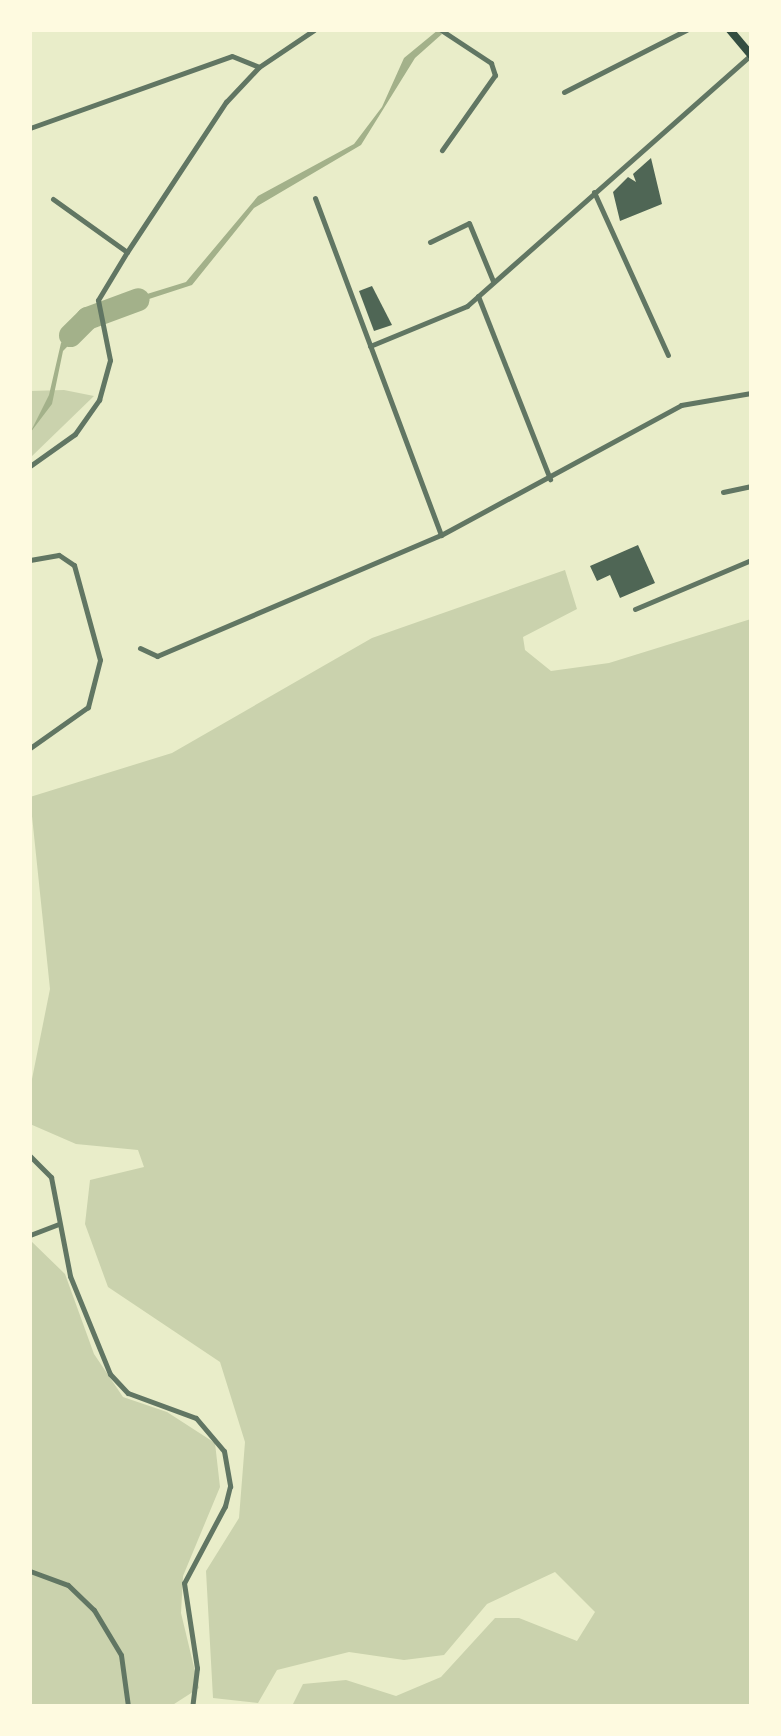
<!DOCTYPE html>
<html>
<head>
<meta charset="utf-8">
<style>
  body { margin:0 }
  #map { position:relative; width:781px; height:1736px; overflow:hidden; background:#e9edc9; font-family:"Noto Serif",serif }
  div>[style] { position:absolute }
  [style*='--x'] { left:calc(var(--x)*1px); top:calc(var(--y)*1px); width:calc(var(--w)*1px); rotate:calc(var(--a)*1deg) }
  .green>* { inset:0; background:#cad2ad }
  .water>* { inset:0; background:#a3b18a }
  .river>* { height:23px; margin:-11.5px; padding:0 11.5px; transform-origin:11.5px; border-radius:11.5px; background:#a3b18a }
  .building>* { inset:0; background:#4f6655 }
  .minor>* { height:5px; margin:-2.5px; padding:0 2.5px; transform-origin:2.5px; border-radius:2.5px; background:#617663 }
  .secondary>* { height:8px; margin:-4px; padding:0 4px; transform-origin:4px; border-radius:4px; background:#344e41 }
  span { translate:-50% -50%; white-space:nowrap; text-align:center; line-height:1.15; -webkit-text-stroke:5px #fefae0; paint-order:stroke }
  .frame { position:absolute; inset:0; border:32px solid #fefae0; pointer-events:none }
</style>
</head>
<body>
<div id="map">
  <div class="green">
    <i style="clip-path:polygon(64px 390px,94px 396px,30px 458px,30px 391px)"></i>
    <i style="clip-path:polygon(565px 570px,577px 609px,523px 637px,525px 650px,551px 671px,609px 663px,751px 619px,751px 1706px,292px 1706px,303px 1684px,346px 1680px,396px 1696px,441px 1677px,495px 1618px,519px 1618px,577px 1641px,595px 1612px,555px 1572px,487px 1604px,444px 1655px,404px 1660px,349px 1652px,277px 1670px,258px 1703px,213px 1698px,206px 1571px,239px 1518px,245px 1442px,220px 1362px,108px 1287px,85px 1224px,90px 1180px,144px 1167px,138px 1150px,76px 1144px,30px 1124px,30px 1089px,50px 989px,30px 797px,172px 753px,372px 638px)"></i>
    <i style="clip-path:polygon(30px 1240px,65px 1274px,94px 1354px,123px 1397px,167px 1412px,215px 1443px,220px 1487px,183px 1576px,181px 1613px,199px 1688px,171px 1706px,30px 1706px)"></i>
  </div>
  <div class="water">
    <i style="clip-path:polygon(438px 30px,442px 34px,415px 58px,361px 145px,254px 208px,192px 285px,109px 312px,108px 306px,186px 282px,258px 196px,354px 144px,382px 107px,404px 58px)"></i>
    <i style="clip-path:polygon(93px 312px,94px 319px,63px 351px,52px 404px,30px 433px,49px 395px,61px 343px)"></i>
  </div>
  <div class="river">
    <i style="--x:70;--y:335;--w:24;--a:-45"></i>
    <i style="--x:87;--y:318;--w:54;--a:-20.4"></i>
  </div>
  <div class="building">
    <i style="clip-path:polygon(651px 158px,662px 204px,620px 221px,613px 192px,628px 177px,636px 182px,633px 174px)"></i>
    <i style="clip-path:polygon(372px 286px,392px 325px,374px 331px,359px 291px)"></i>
    <i style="clip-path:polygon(638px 545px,655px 583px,620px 598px,610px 575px,597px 581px,590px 566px)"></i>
  </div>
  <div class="minor">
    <i style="--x:441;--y:30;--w:60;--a:33.4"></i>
    <i style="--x:491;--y:63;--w:13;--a:72"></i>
    <i style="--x:495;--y:75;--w:92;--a:125.2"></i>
    <i style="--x:564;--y:92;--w:137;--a:-26.9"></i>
    <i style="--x:30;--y:128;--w:214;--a:-19.6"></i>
    <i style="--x:232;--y:56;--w:29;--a:22"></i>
    <i style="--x:594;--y:192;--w:179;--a:65.6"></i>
    <i style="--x:315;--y:198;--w:360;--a:69.5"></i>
    <i style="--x:53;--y:199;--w:91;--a:35.6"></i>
    <i style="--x:430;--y:242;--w:43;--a:-26"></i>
    <i style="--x:469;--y:223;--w:63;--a:67.5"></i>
    <i style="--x:478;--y:296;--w:197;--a:68.5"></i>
    <i style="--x:370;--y:346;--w:105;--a:-22.4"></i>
    <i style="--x:467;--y:306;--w:379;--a:-41.5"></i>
    <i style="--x:30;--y:466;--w:55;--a:-35.4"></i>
    <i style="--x:75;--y:434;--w:42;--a:-54.8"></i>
    <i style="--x:99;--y:400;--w:41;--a:-74.6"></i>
    <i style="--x:110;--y:360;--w:61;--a:-101.3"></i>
    <i style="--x:98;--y:300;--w:56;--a:-58.9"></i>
    <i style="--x:127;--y:252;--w:180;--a:-56.6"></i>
    <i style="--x:226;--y:102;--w:48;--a:-46.7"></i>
    <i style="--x:259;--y:67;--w:66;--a:-33.9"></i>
    <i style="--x:723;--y:492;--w:29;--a:-12"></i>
    <i style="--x:30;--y:560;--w:29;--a:-10"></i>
    <i style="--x:59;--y:555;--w:18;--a:34"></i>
    <i style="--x:74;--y:565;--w:98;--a:74.7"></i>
    <i style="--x:100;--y:660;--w:49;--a:104.3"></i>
    <i style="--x:88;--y:707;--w:71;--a:144.7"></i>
    <i style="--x:635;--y:609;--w:126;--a:-22.9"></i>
    <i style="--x:140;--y:648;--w:19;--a:25"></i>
    <i style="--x:157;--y:656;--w:309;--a:-23.1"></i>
    <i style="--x:441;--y:535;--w:273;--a:-28.4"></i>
    <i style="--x:681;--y:405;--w:71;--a:-9.7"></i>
    <i style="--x:30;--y:1156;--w:30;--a:45"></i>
    <i style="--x:51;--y:1177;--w:101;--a:79.1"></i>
    <i style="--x:70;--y:1276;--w:106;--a:67.8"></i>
    <i style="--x:110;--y:1374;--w:26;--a:47"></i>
    <i style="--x:128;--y:1393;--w:72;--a:20.2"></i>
    <i style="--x:196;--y:1418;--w:43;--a:49.7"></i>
    <i style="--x:224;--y:1451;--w:36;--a:80"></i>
    <i style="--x:230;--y:1486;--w:21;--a:104"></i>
    <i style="--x:225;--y:1506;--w:87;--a:118"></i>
    <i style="--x:184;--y:1583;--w:86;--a:81.3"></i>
    <i style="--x:197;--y:1668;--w:38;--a:97"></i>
    <i style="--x:30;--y:1235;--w:30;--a:-21"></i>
    <i style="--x:30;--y:1571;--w:40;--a:20.2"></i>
    <i style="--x:68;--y:1585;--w:36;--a:44"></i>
    <i style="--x:94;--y:1610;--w:52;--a:59"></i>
    <i style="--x:121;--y:1655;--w:51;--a:82.2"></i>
  </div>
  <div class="secondary">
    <i style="--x:730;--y:30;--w:33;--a:50"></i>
  </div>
  <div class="frame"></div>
</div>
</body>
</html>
